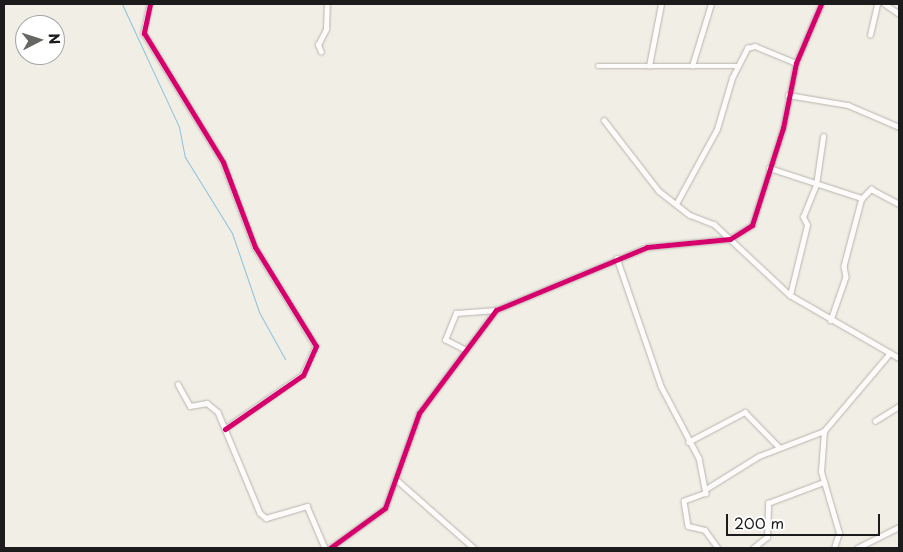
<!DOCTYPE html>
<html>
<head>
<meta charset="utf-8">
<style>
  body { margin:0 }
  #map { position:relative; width:903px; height:552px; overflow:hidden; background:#f1eee5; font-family:"Playpen Sans",sans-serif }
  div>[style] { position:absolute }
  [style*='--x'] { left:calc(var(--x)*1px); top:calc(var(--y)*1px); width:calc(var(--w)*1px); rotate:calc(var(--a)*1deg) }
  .stream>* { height:1px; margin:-0.5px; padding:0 0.5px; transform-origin:0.5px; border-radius:0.5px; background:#8bc2dd }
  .roads { filter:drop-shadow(0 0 1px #b6b4af) drop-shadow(0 0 1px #b6b4af) }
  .minor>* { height:4.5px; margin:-2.25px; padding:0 2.25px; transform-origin:2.25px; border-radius:2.25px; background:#fdfcfb }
  .cycleway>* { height:5px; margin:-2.5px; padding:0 2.5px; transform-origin:2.5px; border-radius:2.5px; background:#d6006c }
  span { translate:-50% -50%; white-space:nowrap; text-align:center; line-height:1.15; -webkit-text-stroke:4.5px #fff; paint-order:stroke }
  .frame { position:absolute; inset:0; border:5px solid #1c1c1c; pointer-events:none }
  .north { position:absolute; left:15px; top:15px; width:50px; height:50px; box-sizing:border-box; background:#fff; border:1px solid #a4a4a4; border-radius:50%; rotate:85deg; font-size:14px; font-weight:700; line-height:20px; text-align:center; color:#1c1c1c }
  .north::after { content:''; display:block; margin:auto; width:18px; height:22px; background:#676662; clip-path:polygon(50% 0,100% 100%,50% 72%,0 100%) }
  .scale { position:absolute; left:726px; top:514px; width:154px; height:22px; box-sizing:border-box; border:2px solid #1c1c1c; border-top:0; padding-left:6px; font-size:15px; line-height:18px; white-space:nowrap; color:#1c1c1c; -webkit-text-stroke:4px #fff; paint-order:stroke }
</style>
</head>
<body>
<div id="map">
  <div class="stream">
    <i style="--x:122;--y:4;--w:136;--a:65.1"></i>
    <i style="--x:179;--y:127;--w:31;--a:79"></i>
    <i style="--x:185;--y:157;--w:89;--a:58.3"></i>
    <i style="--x:232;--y:233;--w:83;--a:71.1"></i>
    <i style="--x:259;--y:312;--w:54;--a:61"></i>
  </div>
  <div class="roads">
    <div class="minor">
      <i style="--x:150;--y:4;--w:30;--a:102"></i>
      <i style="--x:144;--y:33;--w:151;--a:58.5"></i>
      <i style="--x:223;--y:162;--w:91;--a:69.4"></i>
      <i style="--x:255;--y:247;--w:116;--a:58.4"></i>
      <i style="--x:316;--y:346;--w:32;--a:114"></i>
      <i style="--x:303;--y:375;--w:95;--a:145.3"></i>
      <i style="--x:885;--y:4;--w:16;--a:35"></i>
      <i style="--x:870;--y:35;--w:32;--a:-77"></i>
      <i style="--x:321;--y:52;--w:8;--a:-113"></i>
      <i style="--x:318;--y:45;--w:18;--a:-63"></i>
      <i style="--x:326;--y:29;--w:25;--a:-88"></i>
      <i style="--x:598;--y:66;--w:139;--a:0"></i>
      <i style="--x:649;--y:66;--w:63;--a:-79"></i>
      <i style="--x:692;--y:66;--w:65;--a:-73"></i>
      <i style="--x:788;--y:95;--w:61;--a:9.5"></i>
      <i style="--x:848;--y:105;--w:56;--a:23.3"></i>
      <i style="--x:604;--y:120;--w:90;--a:52.2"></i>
      <i style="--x:659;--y:191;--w:39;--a:38"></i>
      <i style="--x:690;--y:215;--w:26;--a:21"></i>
      <i style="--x:714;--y:224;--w:104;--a:43.1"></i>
      <i style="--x:790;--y:295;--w:126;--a:30"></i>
      <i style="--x:769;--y:168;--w:98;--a:17.9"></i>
      <i style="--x:862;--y:198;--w:70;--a:104.8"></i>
      <i style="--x:844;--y:266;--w:11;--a:80"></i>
      <i style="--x:846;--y:277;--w:46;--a:109.2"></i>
      <i style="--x:862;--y:198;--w:13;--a:-45"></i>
      <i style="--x:871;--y:189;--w:32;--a:28"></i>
      <i style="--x:676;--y:204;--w:85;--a:-61.3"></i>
      <i style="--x:717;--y:129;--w:53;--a:-73.6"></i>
      <i style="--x:732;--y:78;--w:34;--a:-63"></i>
      <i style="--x:747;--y:48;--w:8;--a:-14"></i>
      <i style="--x:755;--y:46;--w:44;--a:22.5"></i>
      <i style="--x:617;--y:258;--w:135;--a:71"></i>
      <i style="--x:661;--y:386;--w:81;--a:62.2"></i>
      <i style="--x:699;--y:458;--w:36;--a:79"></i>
      <i style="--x:706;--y:493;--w:23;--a:160"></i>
      <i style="--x:684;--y:501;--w:25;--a:81"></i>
      <i style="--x:688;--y:526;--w:17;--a:13"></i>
      <i style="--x:705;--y:530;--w:22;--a:54"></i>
      <i style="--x:790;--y:295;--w:72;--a:-76.3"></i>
      <i style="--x:807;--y:225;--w:9;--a:-117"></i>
      <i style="--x:803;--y:217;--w:35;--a:-68"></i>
      <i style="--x:816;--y:185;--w:49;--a:-81.7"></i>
      <i style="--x:465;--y:350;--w:22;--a:-153"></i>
      <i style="--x:445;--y:340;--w:29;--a:-68"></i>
      <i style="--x:456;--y:313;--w:40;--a:-4.3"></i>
      <i style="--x:178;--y:384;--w:25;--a:61"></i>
      <i style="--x:190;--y:406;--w:17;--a:-10"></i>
      <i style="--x:207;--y:403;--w:14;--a:39"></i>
      <i style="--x:218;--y:412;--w:109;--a:67.4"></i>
      <i style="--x:260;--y:513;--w:8;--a:40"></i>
      <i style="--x:266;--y:518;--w:43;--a:-16.3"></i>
      <i style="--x:307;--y:506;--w:46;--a:66.8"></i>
      <i style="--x:875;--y:421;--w:28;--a:-32"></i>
      <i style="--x:688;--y:442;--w:64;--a:-27.8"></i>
      <i style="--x:745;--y:412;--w:49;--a:45.8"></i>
      <i style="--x:398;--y:481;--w:101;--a:41.4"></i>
      <i style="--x:706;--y:489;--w:62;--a:-31.9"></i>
      <i style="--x:759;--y:456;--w:70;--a:-21"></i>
      <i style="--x:330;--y:548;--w:68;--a:-36"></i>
      <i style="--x:385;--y:508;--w:101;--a:-70.3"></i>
      <i style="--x:419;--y:413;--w:129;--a:-53.2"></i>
      <i style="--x:496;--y:310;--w:164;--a:-22.6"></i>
      <i style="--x:647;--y:247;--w:83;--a:-5.5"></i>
      <i style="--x:730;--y:239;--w:26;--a:-32"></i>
      <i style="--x:752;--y:225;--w:102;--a:-72.3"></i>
      <i style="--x:783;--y:128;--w:66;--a:-78.7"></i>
      <i style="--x:796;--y:63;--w:64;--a:-67"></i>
      <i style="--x:753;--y:548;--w:18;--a:-38"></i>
      <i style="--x:767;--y:537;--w:34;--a:-88"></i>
      <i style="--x:768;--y:503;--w:60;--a:-20.6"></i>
      <i style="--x:834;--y:548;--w:16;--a:-72"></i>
      <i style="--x:839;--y:533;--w:64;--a:-106.4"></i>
      <i style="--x:821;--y:472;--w:41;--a:-85.8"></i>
      <i style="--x:824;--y:431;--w:102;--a:-49.8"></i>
      <i style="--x:857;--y:548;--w:47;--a:-26.6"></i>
    </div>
  </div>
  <div class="cycleway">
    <i style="--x:150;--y:4;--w:30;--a:102"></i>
    <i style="--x:144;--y:33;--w:151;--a:58.5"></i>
    <i style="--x:223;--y:162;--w:91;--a:69.4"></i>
    <i style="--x:255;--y:247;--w:116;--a:58.4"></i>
    <i style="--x:316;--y:346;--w:32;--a:114"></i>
    <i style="--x:303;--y:375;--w:95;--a:145.3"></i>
    <i style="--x:330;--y:548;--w:68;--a:-36"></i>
    <i style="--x:385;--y:508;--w:101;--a:-70.3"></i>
    <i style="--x:419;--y:413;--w:129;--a:-53.2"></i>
    <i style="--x:496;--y:310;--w:164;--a:-22.6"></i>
    <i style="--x:647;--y:247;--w:83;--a:-5.5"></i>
    <i style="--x:730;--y:239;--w:26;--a:-32"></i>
    <i style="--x:752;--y:225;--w:102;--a:-72.3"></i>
    <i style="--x:783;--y:128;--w:66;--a:-78.7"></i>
    <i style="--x:796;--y:63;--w:64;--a:-67"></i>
  </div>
  <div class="frame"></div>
  <div class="north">N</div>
  <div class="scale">200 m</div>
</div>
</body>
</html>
